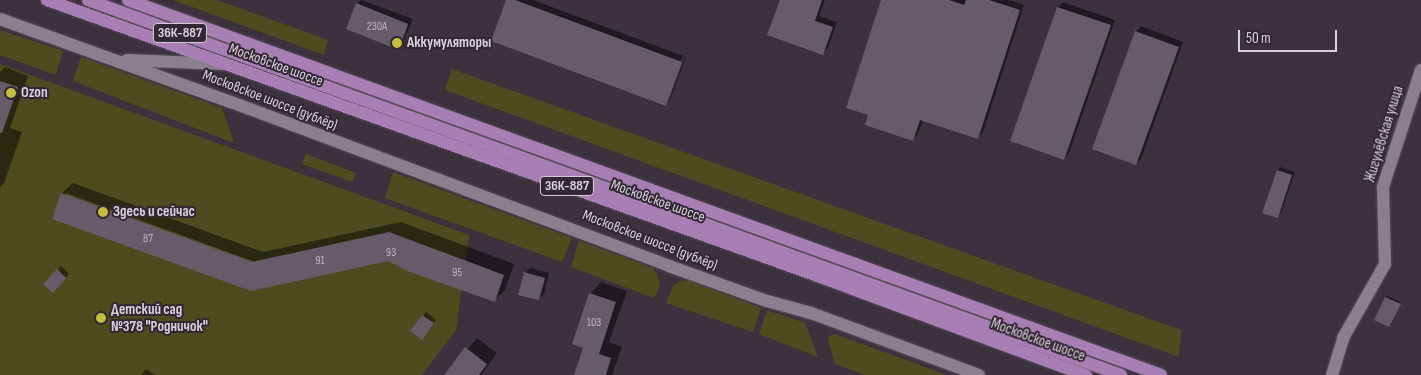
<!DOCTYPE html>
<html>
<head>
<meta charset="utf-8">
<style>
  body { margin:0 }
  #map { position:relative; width:1421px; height:375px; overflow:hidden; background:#3b323e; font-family:"Sofia Sans Condensed",sans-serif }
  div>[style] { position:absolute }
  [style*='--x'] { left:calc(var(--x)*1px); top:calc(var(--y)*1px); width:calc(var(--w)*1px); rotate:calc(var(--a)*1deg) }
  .green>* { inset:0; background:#4e4c1f }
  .shadow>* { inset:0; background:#0007 }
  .building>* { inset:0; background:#665c69 }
  .roads { filter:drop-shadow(0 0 1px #58515b) drop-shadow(0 0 1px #58515b) }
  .street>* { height:12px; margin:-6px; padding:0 6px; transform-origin:6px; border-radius:6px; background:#8a808d }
  .primary>* { height:12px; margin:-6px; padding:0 6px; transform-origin:6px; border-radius:6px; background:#a87fb5 }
  .dots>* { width:14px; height:14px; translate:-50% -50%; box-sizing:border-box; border:2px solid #312834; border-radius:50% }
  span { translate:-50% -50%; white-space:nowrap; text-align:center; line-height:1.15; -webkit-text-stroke:4px #312834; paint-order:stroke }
  .number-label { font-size:12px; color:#bbb4bd }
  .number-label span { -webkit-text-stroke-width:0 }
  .shield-label span { padding:1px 4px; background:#312834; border:1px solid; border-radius:4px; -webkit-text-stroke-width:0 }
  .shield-label { font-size:14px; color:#d7d1d9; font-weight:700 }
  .poi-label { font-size:15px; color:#d7d1d9; font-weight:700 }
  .left { translate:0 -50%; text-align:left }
  .street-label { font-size:15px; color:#d7d1d9 }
  .scale { position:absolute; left:1238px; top:30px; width:99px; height:22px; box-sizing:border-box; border:2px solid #d7d1d9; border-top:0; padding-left:6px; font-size:15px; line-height:18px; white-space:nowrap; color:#d7d1d9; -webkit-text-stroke:4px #312834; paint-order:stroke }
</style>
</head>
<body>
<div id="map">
  <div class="green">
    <i style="clip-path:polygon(173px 0,217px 0,328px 40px,324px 55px)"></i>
    <i style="clip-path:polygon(0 30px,63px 51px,56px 75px,0 55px)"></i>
    <i style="clip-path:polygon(81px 57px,222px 108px,234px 143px,73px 81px)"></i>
    <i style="clip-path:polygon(0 64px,469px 235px,456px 330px,422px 375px,0 375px)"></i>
    <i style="clip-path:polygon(452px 69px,1181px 330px,1179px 357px,445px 90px)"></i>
    <i style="clip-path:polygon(306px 154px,356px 173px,352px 182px,302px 164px)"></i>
    <i style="clip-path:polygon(393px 172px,572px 238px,562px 262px,385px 198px)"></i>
    <i style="clip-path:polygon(579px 241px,653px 268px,658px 276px,660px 285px,654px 298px,571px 267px)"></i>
    <i style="clip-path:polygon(688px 280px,761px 308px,753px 332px,666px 303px,673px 286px,680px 281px)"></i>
    <i style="clip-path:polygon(767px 310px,805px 323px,818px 357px,759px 334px)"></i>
    <i style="clip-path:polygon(835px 334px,947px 375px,866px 375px,835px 364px,828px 340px,829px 336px)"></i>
  </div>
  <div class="shadow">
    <i style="clip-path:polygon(361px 0,413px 19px,403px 43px,398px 48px,357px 4px)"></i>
    <i style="clip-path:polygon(evenodd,507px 0,533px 0,686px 57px,670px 100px,665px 105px,507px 0,683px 56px,685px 57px,669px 100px,666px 100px,683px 56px)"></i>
    <i style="clip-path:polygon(781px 0,825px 0,819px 16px,837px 22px,828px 48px,823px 53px)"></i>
    <i style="clip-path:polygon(883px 0,1009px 0,1024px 5px,983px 132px,978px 138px,923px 120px,918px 134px,913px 139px,870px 114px)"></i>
    <i style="clip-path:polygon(1063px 2px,1115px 20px,1069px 153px,1064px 158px,1012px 140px,1058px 7px)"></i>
    <i style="clip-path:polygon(1141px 26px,1183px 42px,1141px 159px,1136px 164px,1136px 32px)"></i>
    <i style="clip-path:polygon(5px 67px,28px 76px,10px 128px,22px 132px,4px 183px,0 187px,0 72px)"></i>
    <i style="clip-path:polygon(1281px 167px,1295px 172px,1281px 213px,1278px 217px,1278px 170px)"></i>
    <i style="clip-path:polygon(evenodd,73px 183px,263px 252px,401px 222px,514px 264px,505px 290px,495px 300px,388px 259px,251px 290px,53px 218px,62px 193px,73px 183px,66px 193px,258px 263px,258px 266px,66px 196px,66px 193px)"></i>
    <i style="clip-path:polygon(61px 266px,69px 274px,53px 291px,45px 284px)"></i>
    <i style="clip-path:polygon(530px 268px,549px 273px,544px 294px,539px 299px,525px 273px)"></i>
    <i style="clip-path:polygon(601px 282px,627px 291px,609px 342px,622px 347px,612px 375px,575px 375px,585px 347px,590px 294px)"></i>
    <i style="clip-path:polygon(1387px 296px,1401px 302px,1390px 324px,1386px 297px)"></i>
    <i style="clip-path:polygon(426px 312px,436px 320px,425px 335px,412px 331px)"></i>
    <i style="clip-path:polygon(477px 338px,497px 353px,481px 375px,446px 375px)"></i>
    <i style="clip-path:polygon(146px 369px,155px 375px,141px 375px)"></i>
  </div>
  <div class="building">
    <i style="clip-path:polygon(506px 0,515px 0,682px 62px,666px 106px,491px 41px)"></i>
    <i style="clip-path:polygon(780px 0,822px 0,815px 21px,833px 27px,823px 55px,767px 35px)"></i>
    <i style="clip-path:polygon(881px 0,949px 0,964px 5px,966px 0,989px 0,1020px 10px,978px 139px,920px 120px,913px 141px,865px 125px,868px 115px,846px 108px)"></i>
    <i style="clip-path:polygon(356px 3px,408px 24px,399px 50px,346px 29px)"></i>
    <i style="clip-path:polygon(1057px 7px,1111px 25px,1064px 160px,1010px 141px)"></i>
    <i style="clip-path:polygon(1135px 31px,1179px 47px,1136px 165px,1092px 149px)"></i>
    <i style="clip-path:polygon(0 81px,18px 87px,2px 133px,0 133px)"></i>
    <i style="clip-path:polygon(1277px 170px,1292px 175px,1278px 218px,1262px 213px)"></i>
    <i style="clip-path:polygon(61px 193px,252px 262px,389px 232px,504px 275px,495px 302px,410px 272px,388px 261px,251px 291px,52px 219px)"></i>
    <i style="clip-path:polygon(57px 269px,66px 278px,53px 293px,43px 284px)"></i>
    <i style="clip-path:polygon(524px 272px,545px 278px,539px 300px,518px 295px)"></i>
    <i style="clip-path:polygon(589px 293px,616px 302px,599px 354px,611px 358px,606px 375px,574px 375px,583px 348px,572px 344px)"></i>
    <i style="clip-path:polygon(1385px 297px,1401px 304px,1389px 327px,1374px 320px)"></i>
    <i style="clip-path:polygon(422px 315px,434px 323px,422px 340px,410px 331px)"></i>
    <i style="clip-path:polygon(465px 347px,487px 364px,479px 375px,444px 375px)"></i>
  </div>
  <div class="roads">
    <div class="street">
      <i style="--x:0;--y:19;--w:245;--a:19.8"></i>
      <i style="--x:231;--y:102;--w:468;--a:20.5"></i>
      <i style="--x:669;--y:266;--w:104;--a:19.7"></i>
      <i style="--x:767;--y:301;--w:46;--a:15.3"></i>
      <i style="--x:811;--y:313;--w:179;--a:20.3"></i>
      <i style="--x:127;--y:60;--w:95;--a:2.4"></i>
      <i style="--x:1332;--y:375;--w:39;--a:-73"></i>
      <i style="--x:1343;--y:338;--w:85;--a:-60.4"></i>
      <i style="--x:1385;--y:264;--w:77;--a:-91.5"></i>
      <i style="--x:1383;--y:187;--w:123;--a:-72"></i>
    </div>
    <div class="primary">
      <i style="--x:47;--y:0;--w:816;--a:19.7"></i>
      <i style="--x:815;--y:275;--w:289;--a:20.3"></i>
      <i style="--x:88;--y:0;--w:1099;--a:19.95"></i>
      <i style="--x:128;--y:0;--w:1099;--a:19.95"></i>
    </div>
  </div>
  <div class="dots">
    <i style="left:397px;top:43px;background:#c4bd3e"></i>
    <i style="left:11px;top:93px;background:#c4bd3e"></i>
    <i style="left:103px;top:212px;background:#c4bd3e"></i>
    <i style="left:101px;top:318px;background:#c4bd3e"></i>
  </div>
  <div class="number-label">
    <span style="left:377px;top:27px">230A</span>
    <span style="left:148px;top:239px">87</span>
    <span style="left:391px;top:253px">93</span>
    <span style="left:320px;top:261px">91</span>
    <span style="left:457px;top:273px">95</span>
    <span style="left:594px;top:323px">103</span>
  </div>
  <div class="shield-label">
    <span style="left:180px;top:33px">36К-887</span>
    <span style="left:567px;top:186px">36К-887</span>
  </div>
  <div class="poi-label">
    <span class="left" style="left:407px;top:43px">Аккумуляторы</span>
    <span class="left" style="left:21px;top:93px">Ozon</span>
    <span class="left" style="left:113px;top:212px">Здесь и сейчас</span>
    <span class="left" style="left:111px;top:318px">Детский сад<br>№378 "Родничок"</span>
  </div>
  <div class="street-label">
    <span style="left:276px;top:65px;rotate:20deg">Московское шоссе</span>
    <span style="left:270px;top:100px;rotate:21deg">Московское шоссе (дублёр)</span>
    <span style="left:1384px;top:134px;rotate:-73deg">Жигулёвская улица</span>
    <span style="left:658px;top:201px;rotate:20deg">Московское шоссе</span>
    <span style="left:650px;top:240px;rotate:21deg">Московское шоссе (дублёр)</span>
    <span style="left:1038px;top:340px;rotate:20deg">Московское шоссе</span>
  </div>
  <div class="scale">50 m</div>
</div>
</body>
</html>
